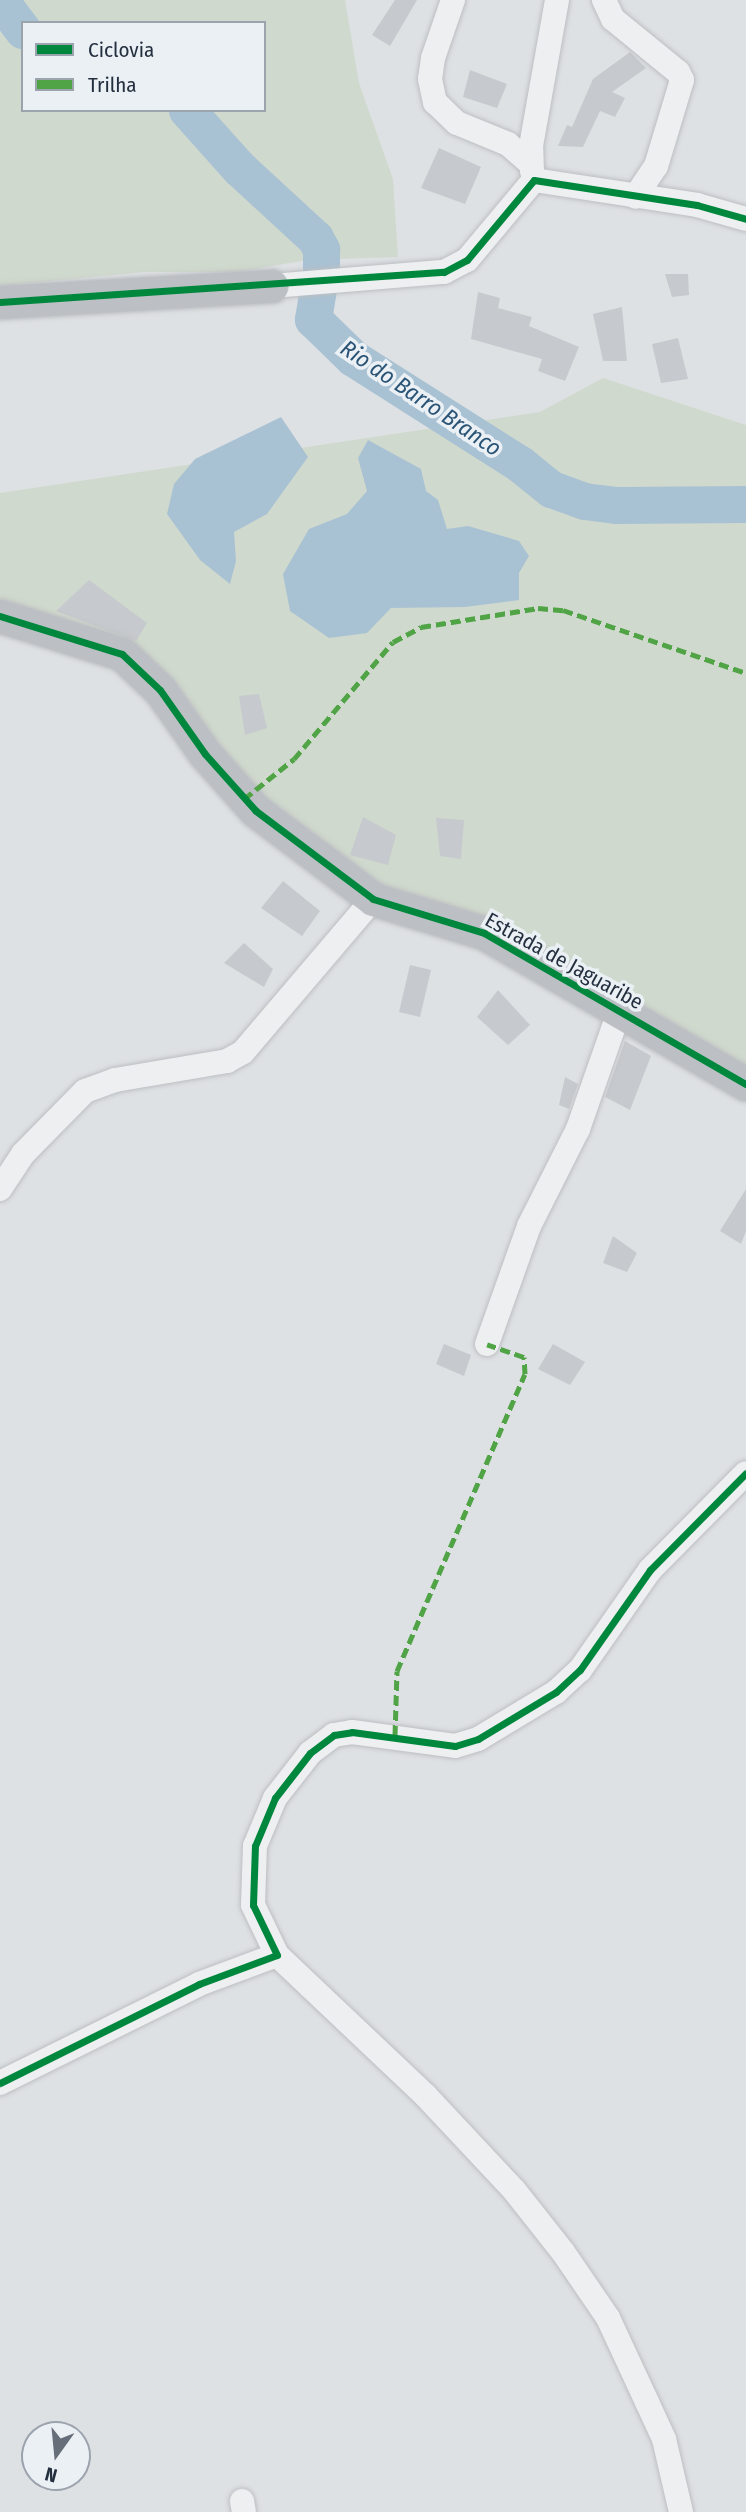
<!DOCTYPE html>
<html>
<head>
<meta charset="utf-8">
<style>
  body { margin:0 }
  #map { position:relative; width:746px; height:2512px; overflow:hidden; background:#dee1e4; font-family:"Fira Sans Condensed",sans-serif }
  div>[style] { position:absolute }
  [style*='--x'] { left:calc(var(--x)*1px); top:calc(var(--y)*1px); width:calc(var(--w)*1px); rotate:calc(var(--a)*1deg) }
  .green>* { inset:0; background:#d0d9cd }
  .water>* { inset:0; background:#a9c2d3 }
  .river>* { height:37px; margin:-18.5px; padding:0 18.5px; transform-origin:18.5px; border-radius:18.5px; background:#a9c2d3 }
  .building>* { inset:0; background:#c6c9cd }
  .roads { filter:drop-shadow(0 0 2px #bcbfc2) drop-shadow(0 0 2px #bcbfc2) }
  .street>* { height:24px; margin:-12px; padding:0 12px; transform-origin:12px; border-radius:12px; background:#edeff1 }
  .secondary>* { height:33px; margin:-16.5px; padding:0 16.5px; transform-origin:16.5px; border-radius:16.5px; background:#bcc0c5 }
  .quiet>* { height:5px; margin-top:-2.5px; transform-origin:0; background:repeating-linear-gradient(90deg,#50a446 0 10px,transparent 0 15px) }
  .cycleway>* { height:7px; margin:-3.5px; padding:0 3.5px; transform-origin:3.5px; border-radius:3.5px; background:#00873e }
  span { translate:-50% -50%; white-space:nowrap; text-align:center; line-height:1.15; -webkit-text-stroke:7px #ebf0f5; paint-order:stroke }
  .street-label { font-size:21px; color:#24303f }
  .water-label { font-size:23px; color:#2a5476; font-style:italic }
  .legend { position:absolute; left:21px; top:21px; width:245px; height:91px; box-sizing:border-box; background:#ebf0f5; border:2px solid #9ba3ac; margin:0; padding:9px 12px; list-style:none; font-size:21px; color:#24303f }
  .legend li { display:flex; align-items:center; gap:14px; height:35px }
  .legend b { width:35px; border:2px solid #9ba3ac }
  .north { position:absolute; left:21px; top:2421px; width:70px; height:70px; box-sizing:border-box; background:#ebf0f5; border:2px solid #9ba3ac; border-radius:50%; rotate:195deg; font-size:19px; font-weight:700; line-height:28px; text-align:center; color:#24303f }
  .north::after { content:''; display:block; margin:auto; width:24px; height:32px; background:#656e79; clip-path:polygon(50% 0,100% 100%,50% 72%,0 100%) }
</style>
</head>
<body>
<div id="map">
  <div class="green">
    <i style="clip-path:polygon(evenodd,0 0,345px 0,359px 83px,393px 179px,398px 257px,307px 260px,237px 272px,144px 272px,0 286px,0 0,23px 23px,264px 23px,264px 110px,23px 110px,23px 23px)"></i>
    <i style="clip-path:polygon(603px 378px,746px 425px,746px 1070px,382px 894px,247px 782px,171px 686px,0 607px,0 493px,540px 412px)"></i>
  </div>
  <div class="water">
    <i style="clip-path:polygon(281px 417px,308px 457px,267px 514px,234px 532px,236px 561px,230px 584px,200px 560px,167px 514px,174px 484px,195px 459px)"></i>
    <i style="clip-path:polygon(368px 440px,421px 469px,426px 491px,438px 500px,447px 529px,468px 526px,519px 541px,529px 556px,519px 573px,519px 600px,465px 607px,391px 608px,367px 633px,329px 638px,290px 611px,283px 574px,309px 529px,347px 514px,367px 491px,358px 458px)"></i>
  </div>
  <div class="river">
    <i style="--x:0;--y:0;--w:38;--a:53"></i>
    <i style="--x:187;--y:110;--w:79;--a:48.1"></i>
    <i style="--x:240;--y:169;--w:102;--a:42.6"></i>
    <i style="--x:315;--y:238;--w:13;--a:61"></i>
    <i style="--x:321;--y:249;--w:22;--a:90"></i>
    <i style="--x:321;--y:271;--w:49;--a:99.5"></i>
    <i style="--x:313;--y:319;--w:56;--a:44.3"></i>
    <i style="--x:353;--y:358;--w:198;--a:32.4"></i>
    <i style="--x:520;--y:464;--w:40;--a:39"></i>
    <i style="--x:551;--y:489;--w:35;--a:20"></i>
    <i style="--x:584;--y:501;--w:33;--a:7"></i>
    <i style="--x:617;--y:505;--w:129;--a:-0.4"></i>
  </div>
  <div class="building">
    <i style="clip-path:polygon(395px 0,417px 0,390px 46px,372px 35px)"></i>
    <i style="clip-path:polygon(630px 52px,646px 68px,612px 92px,625px 98px,615px 117px,600px 111px,583px 147px,558px 146px,567px 125px,572px 127px,593px 79px)"></i>
    <i style="clip-path:polygon(470px 70px,507px 84px,497px 108px,463px 97px)"></i>
    <i style="clip-path:polygon(439px 148px,481px 167px,465px 204px,421px 188px)"></i>
    <i style="clip-path:polygon(665px 274px,688px 274px,689px 295px,672px 297px)"></i>
    <i style="clip-path:polygon(478px 292px,500px 298px,498px 308px,532px 317px,529px 326px,579px 347px,565px 381px,538px 371px,542px 359px,471px 339px)"></i>
    <i style="clip-path:polygon(622px 307px,627px 361px,603px 361px,593px 314px)"></i>
    <i style="clip-path:polygon(678px 338px,688px 379px,661px 383px,652px 344px)"></i>
    <i style="clip-path:polygon(89px 580px,147px 623px,136px 641px,56px 611px)"></i>
    <i style="clip-path:polygon(259px 694px,267px 728px,245px 735px,239px 696px)"></i>
    <i style="clip-path:polygon(363px 817px,396px 835px,388px 865px,350px 855px)"></i>
    <i style="clip-path:polygon(436px 818px,464px 820px,461px 859px,440px 856px)"></i>
    <i style="clip-path:polygon(283px 881px,320px 911px,302px 936px,261px 908px)"></i>
    <i style="clip-path:polygon(244px 943px,273px 969px,264px 987px,224px 963px)"></i>
    <i style="clip-path:polygon(410px 965px,431px 970px,420px 1017px,399px 1012px)"></i>
    <i style="clip-path:polygon(498px 990px,530px 1025px,508px 1045px,477px 1017px)"></i>
    <i style="clip-path:polygon(625px 1041px,651px 1056px,630px 1110px,605px 1097px)"></i>
    <i style="clip-path:polygon(565px 1077px,578px 1084px,569px 1109px,559px 1105px)"></i>
    <i style="clip-path:polygon(746px 1189px,746px 1231px,741px 1244px,720px 1231px)"></i>
    <i style="clip-path:polygon(613px 1236px,637px 1253px,627px 1272px,603px 1263px)"></i>
    <i style="clip-path:polygon(444px 1344px,471px 1355px,464px 1376px,436px 1364px)"></i>
    <i style="clip-path:polygon(553px 1344px,585px 1362px,570px 1385px,538px 1369px)"></i>
  </div>
  <div class="roads">
    <div class="street">
      <i style="--x:453;--y:0;--w:61;--a:109"></i>
      <i style="--x:433;--y:58;--w:21;--a:98"></i>
      <i style="--x:430;--y:79;--w:24;--a:78"></i>
      <i style="--x:435;--y:102;--w:30;--a:44"></i>
      <i style="--x:457;--y:123;--w:55;--a:22.4"></i>
      <i style="--x:508;--y:144;--w:29;--a:41"></i>
      <i style="--x:604;--y:0;--w:21;--a:65"></i>
      <i style="--x:613;--y:19;--w:84;--a:39.2"></i>
      <i style="--x:678;--y:72;--w:9;--a:63"></i>
      <i style="--x:682;--y:80;--w:90;--a:106.8"></i>
      <i style="--x:656;--y:166;--w:37;--a:124"></i>
      <i style="--x:532;--y:171;--w:25;--a:-92"></i>
      <i style="--x:531;--y:146;--w:148;--a:-79.9"></i>
      <i style="--x:272;--y:286;--w:173;--a:-4.7"></i>
      <i style="--x:444;--y:272;--w:26;--a:-28"></i>
      <i style="--x:467;--y:260;--w:104;--a:-50.1"></i>
      <i style="--x:534;--y:180;--w:165;--a:8.7"></i>
      <i style="--x:697;--y:205;--w:51;--a:15.9"></i>
      <i style="--x:0;--y:1189;--w:42;--a:-56.7"></i>
      <i style="--x:23;--y:1154;--w:88;--a:-45.5"></i>
      <i style="--x:85;--y:1091;--w:32;--a:-20"></i>
      <i style="--x:115;--y:1080;--w:114;--a:-9.6"></i>
      <i style="--x:227;--y:1061;--w:18;--a:-29"></i>
      <i style="--x:243;--y:1052;--w:201;--a:-49.6"></i>
      <i style="--x:487;--y:1344;--w:125;--a:-70.4"></i>
      <i style="--x:529;--y:1226;--w:109;--a:-63.2"></i>
      <i style="--x:578;--y:1129;--w:124;--a:-70.7"></i>
      <i style="--x:277;--y:1955;--w:204;--a:43.4"></i>
      <i style="--x:425;--y:2095;--w:130;--a:46.9"></i>
      <i style="--x:514;--y:2190;--w:79;--a:51.7"></i>
      <i style="--x:563;--y:2252;--w:80;--a:55.7"></i>
      <i style="--x:608;--y:2318;--w:93;--a:65.1"></i>
      <i style="--x:647;--y:2402;--w:41;--a:65.3"></i>
      <i style="--x:664;--y:2439;--w:75;--a:76.9"></i>
      <i style="--x:0;--y:2083;--w:222;--a:-26.4"></i>
      <i style="--x:199;--y:1984;--w:83;--a:-20.4"></i>
      <i style="--x:277;--y:1955;--w:55;--a:-115.6"></i>
      <i style="--x:253;--y:1905;--w:59;--a:-88.1"></i>
      <i style="--x:255;--y:1846;--w:52;--a:-67.4"></i>
      <i style="--x:275;--y:1798;--w:57;--a:-52.1"></i>
      <i style="--x:310;--y:1753;--w:30;--a:-37"></i>
      <i style="--x:334;--y:1735;--w:18;--a:-9"></i>
      <i style="--x:352;--y:1732;--w:104;--a:7.7"></i>
      <i style="--x:455;--y:1746;--w:24;--a:-17"></i>
      <i style="--x:478;--y:1739;--w:91;--a:-31.1"></i>
      <i style="--x:556;--y:1692;--w:33;--a:-43"></i>
      <i style="--x:580;--y:1670;--w:122;--a:-55"></i>
      <i style="--x:650;--y:1570;--w:136;--a:-45.3"></i>
      <i style="--x:242;--y:2501;--w:11;--a:80"></i>
    </div>
    <div class="secondary">
      <i style="--x:0;--y:302;--w:272;--a:-3.4"></i>
      <i style="--x:0;--y:616;--w:128;--a:17.3"></i>
      <i style="--x:122;--y:654;--w:52;--a:43.5"></i>
      <i style="--x:160;--y:690;--w:78;--a:54.9"></i>
      <i style="--x:205;--y:754;--w:76;--a:48.2"></i>
      <i style="--x:256;--y:811;--w:146;--a:36.9"></i>
      <i style="--x:373;--y:899;--w:116;--a:17"></i>
      <i style="--x:484;--y:933;--w:302;--a:30"></i>
    </div>
  </div>
  <div class="quiet">
    <i style="--x:244;--y:799;--w:64;--a:-38.7"></i>
    <i style="--x:294;--y:759;--w:153;--a:-49.8"></i>
    <i style="--x:393;--y:642;--w:32;--a:-28"></i>
    <i style="--x:421;--y:627;--w:119;--a:-9.2"></i>
    <i style="--x:538;--y:608;--w:25;--a:5"></i>
    <i style="--x:563;--y:610;--w:194;--a:19"></i>
    <i style="--x:395;--y:1735;--w:64;--a:-88.2"></i>
    <i style="--x:397;--y:1671;--w:323;--a:-66.7"></i>
    <i style="--x:525;--y:1374;--w:17;--a:-93"></i>
    <i style="--x:524;--y:1357;--w:39;--a:-161"></i>
  </div>
  <div class="cycleway">
    <i style="--x:0;--y:302;--w:445;--a:-3.9"></i>
    <i style="--x:444;--y:272;--w:26;--a:-28"></i>
    <i style="--x:467;--y:260;--w:104;--a:-50.1"></i>
    <i style="--x:534;--y:180;--w:165;--a:8.7"></i>
    <i style="--x:697;--y:205;--w:51;--a:15.9"></i>
    <i style="--x:0;--y:616;--w:128;--a:17.3"></i>
    <i style="--x:122;--y:654;--w:52;--a:43.5"></i>
    <i style="--x:160;--y:690;--w:78;--a:54.9"></i>
    <i style="--x:205;--y:754;--w:76;--a:48.2"></i>
    <i style="--x:256;--y:811;--w:146;--a:36.9"></i>
    <i style="--x:373;--y:899;--w:116;--a:17"></i>
    <i style="--x:484;--y:933;--w:302;--a:30"></i>
    <i style="--x:0;--y:2083;--w:222;--a:-26.4"></i>
    <i style="--x:199;--y:1984;--w:83;--a:-20.4"></i>
    <i style="--x:277;--y:1955;--w:55;--a:-115.6"></i>
    <i style="--x:253;--y:1905;--w:59;--a:-88.1"></i>
    <i style="--x:255;--y:1846;--w:52;--a:-67.4"></i>
    <i style="--x:275;--y:1798;--w:57;--a:-52.1"></i>
    <i style="--x:310;--y:1753;--w:30;--a:-37"></i>
    <i style="--x:334;--y:1735;--w:18;--a:-9"></i>
    <i style="--x:352;--y:1732;--w:104;--a:7.7"></i>
    <i style="--x:455;--y:1746;--w:24;--a:-17"></i>
    <i style="--x:478;--y:1739;--w:91;--a:-31.1"></i>
    <i style="--x:556;--y:1692;--w:33;--a:-43"></i>
    <i style="--x:580;--y:1670;--w:122;--a:-55"></i>
    <i style="--x:650;--y:1570;--w:136;--a:-45.3"></i>
  </div>
  <div class="street-label">
    <span style="left:564px;top:961px;rotate:29deg">Estrada de Jaguaribe</span>
  </div>
  <div class="water-label">
    <span style="left:421px;top:398px;rotate:34deg">Rio do Barro Branco</span>
  </div>
  <ul class="legend">
  <li><b style="height:9px;background:#00873e"></b>Ciclovia</li>
  <li><b style="height:9px;background:#50a446"></b>Trilha</li>
  </ul>
  <div class="north">N</div>
</div>
</body>
</html>
